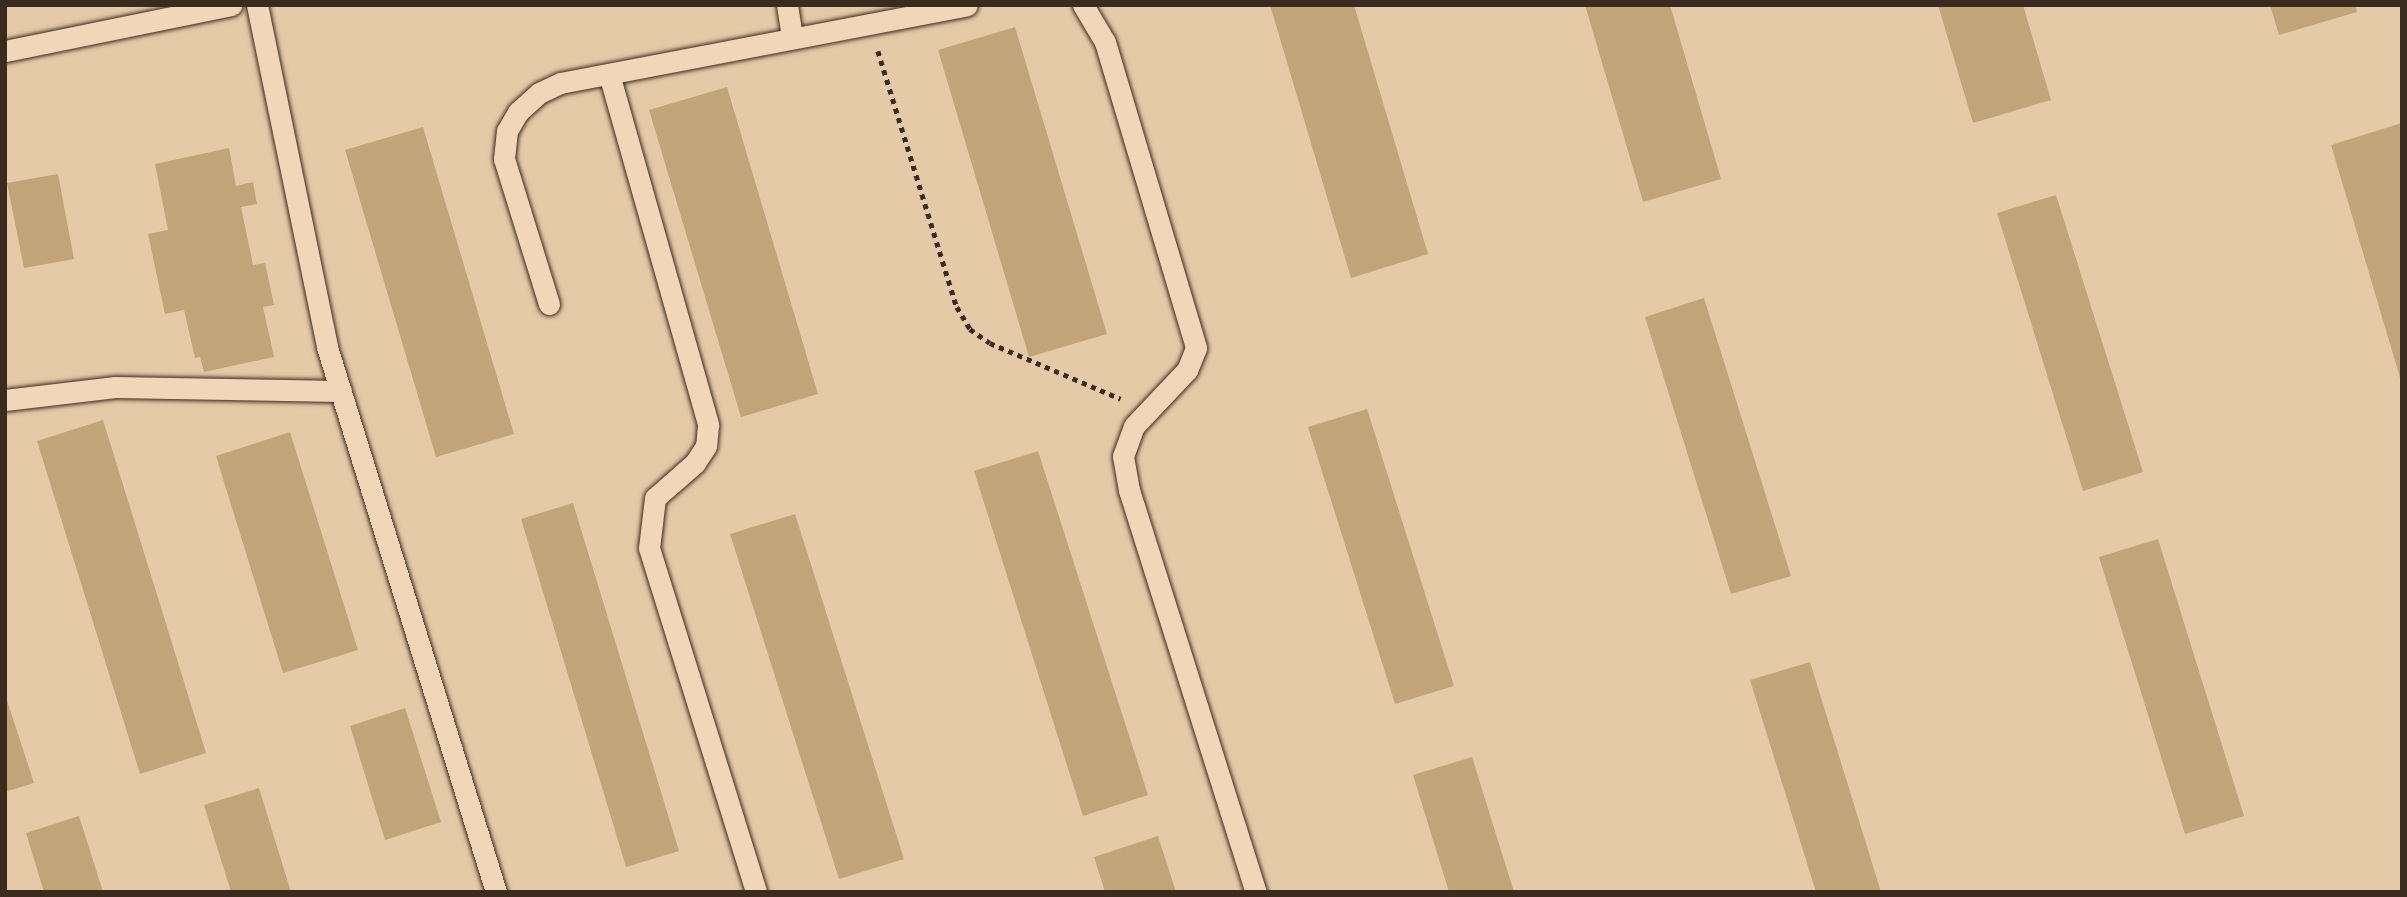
<!DOCTYPE html>
<html>
<head>
<meta charset="utf-8">
<style>
  body { margin:0 }
  #map { position:relative; width:2407px; height:897px; overflow:hidden; background:#e5caa7; font-family:"Shantell Sans",sans-serif }
  div>[style] { position:absolute }
  [style*='--x'] { left:calc(var(--x)*1px); top:calc(var(--y)*1px); width:calc(var(--w)*1px); rotate:calc(var(--a)*1deg) }
  .building>* { inset:0; background:#c1a579 }
  .path>* { height:4.5px; margin-top:-2.25px; transform-origin:0; background:repeating-linear-gradient(90deg,#3b2a1e 0 5px,transparent 0 10px) }
  .roads { filter:drop-shadow(0 0 2px #3b2a1e) drop-shadow(0 0 2px #3b2a1e) }
  .lane>* { height:21px; margin:-10.5px; padding:0 10.5px; transform-origin:10.5px; border-radius:10.5px; background:#f1d6b8 }
  span { translate:-50% -50%; white-space:nowrap; text-align:center; line-height:1.15; -webkit-text-stroke:5px #f1d6b8; paint-order:stroke }
  .frame { position:absolute; inset:0; border:7px solid #3b2a1e; pointer-events:none }
</style>
</head>
<body>
<div id="map">
  <div class="building">
    <i style="clip-path:polygon(1270px 5px,1354px 5px,1428px 254px,1351px 278px)"></i>
    <i style="clip-path:polygon(1585px 5px,1670px 5px,1721px 179px,1643px 202px)"></i>
    <i style="clip-path:polygon(1938px 5px,2023px 5px,2051px 100px,1973px 123px)"></i>
    <i style="clip-path:polygon(2270px 5px,2355px 5px,2357px 12px,2279px 35px)"></i>
    <i style="clip-path:polygon(1015px 27px,1107px 334px,1029px 357px,938px 50px)"></i>
    <i style="clip-path:polygon(727px 87px,818px 394px,741px 417px,649px 110px)"></i>
    <i style="clip-path:polygon(2402px 123px,2402px 381px,2401px 381px,2331px 145px)"></i>
    <i style="clip-path:polygon(423px 127px,514px 434px,436px 457px,345px 150px)"></i>
    <i style="clip-path:polygon(229px 148px,236px 186px,253px 182px,257px 204px,241px 207px,253px 265px,265px 263px,274px 305px,263px 307px,274px 357px,204px 372px,200px 357px,195px 358px,184px 310px,165px 314px,148px 234px,168px 230px,155px 164px)"></i>
    <i style="clip-path:polygon(58px 174px,74px 259px,24px 268px,7px 183px)"></i>
    <i style="clip-path:polygon(2056px 195px,2143px 472px,2083px 491px,1997px 213px)"></i>
    <i style="clip-path:polygon(1704px 298px,1791px 576px,1731px 594px,1645px 317px)"></i>
    <i style="clip-path:polygon(1367px 409px,1454px 686px,1395px 704px,1308px 427px)"></i>
    <i style="clip-path:polygon(103px 420px,206px 753px,140px 774px,37px 441px)"></i>
    <i style="clip-path:polygon(290px 432px,358px 650px,283px 673px,216px 456px)"></i>
    <i style="clip-path:polygon(1038px 451px,1148px 795px,1083px 816px,974px 471px)"></i>
    <i style="clip-path:polygon(573px 503px,679px 851px,626px 867px,521px 519px)"></i>
    <i style="clip-path:polygon(795px 514px,904px 859px,839px 879px,730px 534px)"></i>
    <i style="clip-path:polygon(2158px 539px,2244px 816px,2185px 834px,2099px 557px)"></i>
    <i style="clip-path:polygon(1810px 662px,1881px 892px,1816px 892px,1750px 680px)"></i>
    <i style="clip-path:polygon(5px 694px,34px 783px,5px 792px)"></i>
    <i style="clip-path:polygon(405px 708px,441px 822px,385px 840px,350px 726px)"></i>
    <i style="clip-path:polygon(1472px 757px,1514px 892px,1449px 892px,1413px 775px)"></i>
    <i style="clip-path:polygon(259px 788px,291px 892px,231px 892px,204px 805px)"></i>
    <i style="clip-path:polygon(79px 816px,103px 892px,44px 892px,26px 833px)"></i>
    <i style="clip-path:polygon(1158px 836px,1176px 892px,1105px 892px,1094px 857px)"></i>
  </div>
  <div class="path">
    <i style="--x:878;--y:51;--w:268;--a:72.9"></i>
    <i style="--x:957;--y:307;--w:26;--a:59"></i>
    <i style="--x:970;--y:329;--w:24;--a:35"></i>
    <i style="--x:990;--y:343;--w:142;--a:23.1"></i>
  </div>
  <div class="roads">
    <div class="lane">
      <i style="--x:257;--y:5;--w:349;--a:78.4"></i>
      <i style="--x:327;--y:347;--w:571;--a:72.77"></i>
      <i style="--x:787;--y:5;--w:33;--a:81"></i>
      <i style="--x:1083;--y:5;--w:43;--a:59.3"></i>
      <i style="--x:1105;--y:42;--w:319;--a:73.4"></i>
      <i style="--x:1196;--y:348;--w:24;--a:112"></i>
      <i style="--x:1187;--y:370;--w:77;--a:133.4"></i>
      <i style="--x:1134;--y:426;--w:32;--a:110"></i>
      <i style="--x:1123;--y:456;--w:35;--a:80"></i>
      <i style="--x:1129;--y:490;--w:422;--a:72.5"></i>
      <i style="--x:5;--y:51;--w:231;--a:-11.5"></i>
      <i style="--x:609;--y:74;--w:365;--a:74.2"></i>
      <i style="--x:708;--y:425;--w:21;--a:95"></i>
      <i style="--x:706;--y:446;--w:20;--a:123"></i>
      <i style="--x:695;--y:463;--w:53;--a:138.8"></i>
      <i style="--x:655;--y:498;--w:50;--a:96.8"></i>
      <i style="--x:649;--y:548;--w:360;--a:72.7"></i>
      <i style="--x:549;--y:304;--w:152;--a:-107.2"></i>
      <i style="--x:504;--y:159;--w:28;--a:-84"></i>
      <i style="--x:507;--y:131;--w:22;--a:-60"></i>
      <i style="--x:518;--y:112;--w:28;--a:-42"></i>
      <i style="--x:539;--y:93;--w:23;--a:-25"></i>
      <i style="--x:560;--y:83;--w:414;--a:-10.8"></i>
      <i style="--x:5;--y:400;--w:111;--a:-6.7"></i>
      <i style="--x:115;--y:387;--w:226;--a:1"></i>
    </div>
  </div>
  <div class="frame"></div>
</div>
</body>
</html>
